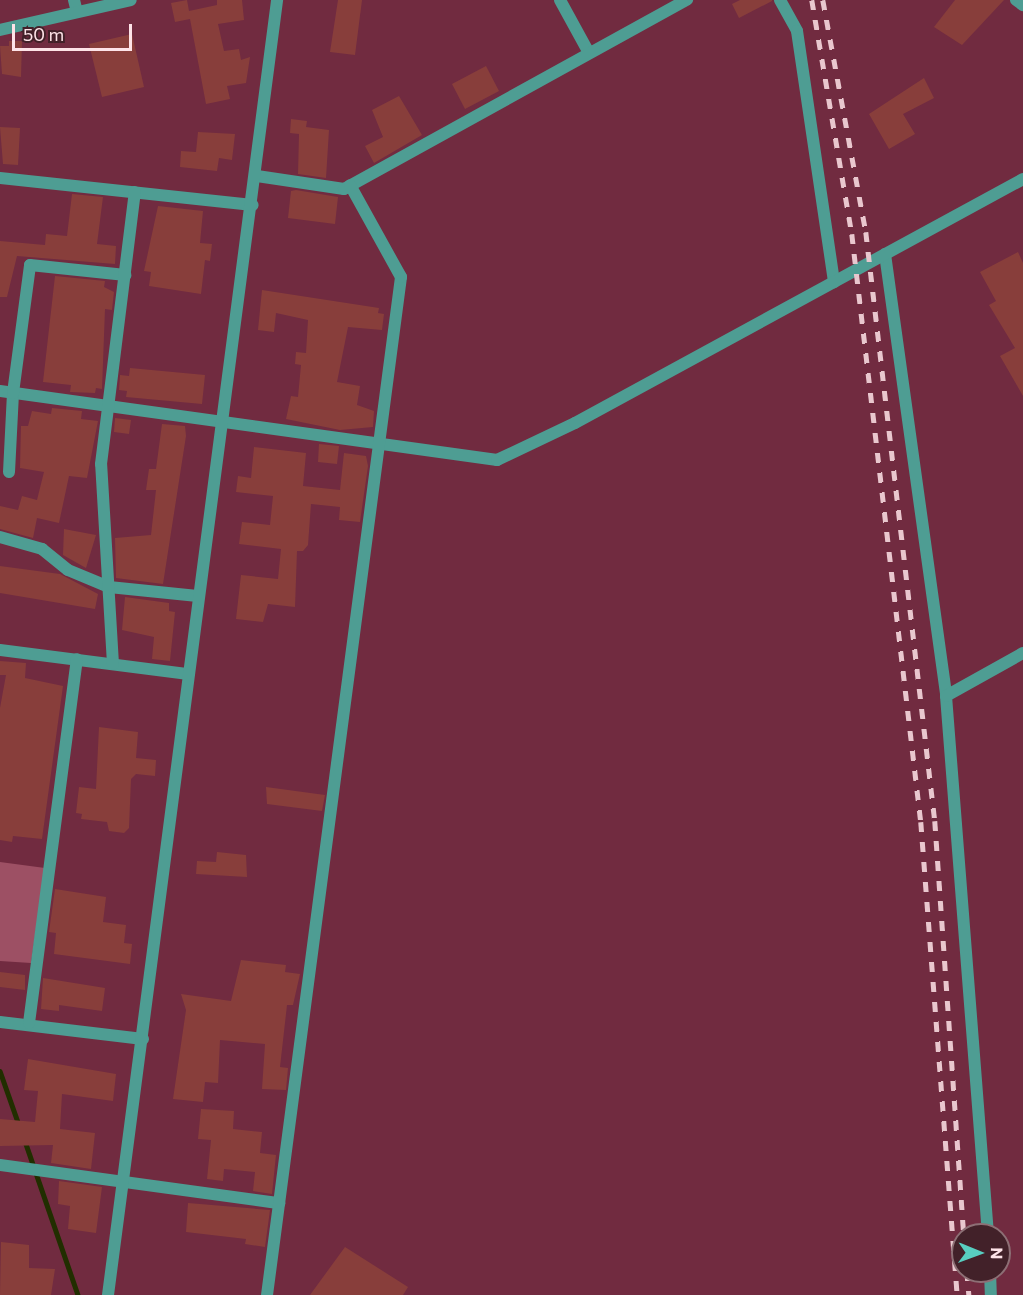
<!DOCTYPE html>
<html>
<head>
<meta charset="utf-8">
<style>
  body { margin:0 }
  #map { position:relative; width:1023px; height:1295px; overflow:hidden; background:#712b40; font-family:Commissioner,sans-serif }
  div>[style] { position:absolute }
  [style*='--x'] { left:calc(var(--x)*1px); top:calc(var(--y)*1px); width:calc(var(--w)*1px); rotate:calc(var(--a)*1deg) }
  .green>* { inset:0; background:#9d5064 }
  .stream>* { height:4.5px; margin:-2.25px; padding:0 2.25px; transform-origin:2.25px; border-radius:2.25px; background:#212e00 }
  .building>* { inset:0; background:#883e3b }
  .minor>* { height:12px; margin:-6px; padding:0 6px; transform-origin:6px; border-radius:6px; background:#4e9d93 }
  .tertiary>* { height:12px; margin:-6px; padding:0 6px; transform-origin:6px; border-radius:6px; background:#4e9d93 }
  .rail>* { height:4.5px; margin-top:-2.25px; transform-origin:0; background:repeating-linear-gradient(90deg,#e9c7ce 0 10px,transparent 0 20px) }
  span { translate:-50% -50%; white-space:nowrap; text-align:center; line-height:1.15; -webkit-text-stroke:4.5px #422129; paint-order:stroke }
  .north { position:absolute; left:951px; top:1223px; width:60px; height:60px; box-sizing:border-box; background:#422129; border:2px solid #8d6f75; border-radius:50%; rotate:91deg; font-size:16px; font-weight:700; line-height:24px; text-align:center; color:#fee3e8 }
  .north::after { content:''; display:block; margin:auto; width:21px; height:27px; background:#58cec0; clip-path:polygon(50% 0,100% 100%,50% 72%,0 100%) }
  .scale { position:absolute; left:12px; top:24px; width:120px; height:27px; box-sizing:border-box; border:3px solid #fee3e8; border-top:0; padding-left:8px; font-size:18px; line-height:21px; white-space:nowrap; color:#fee3e8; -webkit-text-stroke:4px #422129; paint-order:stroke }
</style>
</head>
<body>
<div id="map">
  <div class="green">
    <i style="clip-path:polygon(0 862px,45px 868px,31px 963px,0 961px)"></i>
  </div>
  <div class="stream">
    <i style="--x:0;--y:1071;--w:57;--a:70.6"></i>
    <i style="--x:25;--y:1141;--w:163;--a:71"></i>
  </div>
  <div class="building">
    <i style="clip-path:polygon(187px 0,189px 11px,217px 5px,217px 0,242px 0,244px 20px,218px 24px,224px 51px,239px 49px,241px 60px,250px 57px,246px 83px,227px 86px,230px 99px,206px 104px,190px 19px,175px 22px,171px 3px)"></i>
    <i style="clip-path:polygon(338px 0,362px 0,355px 55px,330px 52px)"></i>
    <i style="clip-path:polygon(740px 0,772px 0,772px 1px,739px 18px,732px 4px)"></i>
    <i style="clip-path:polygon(955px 0,1004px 0,962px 45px,934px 27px)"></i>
    <i style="clip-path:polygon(132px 34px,144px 87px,102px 97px,89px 44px)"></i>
    <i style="clip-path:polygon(9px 41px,22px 41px,21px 77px,2px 74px,0 46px,9px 46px)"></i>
    <i style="clip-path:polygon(486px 66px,499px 91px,465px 109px,452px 84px)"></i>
    <i style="clip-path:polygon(924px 78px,934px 98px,903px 114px,915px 134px,889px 149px,869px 114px)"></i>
    <i style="clip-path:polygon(399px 96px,422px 135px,374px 163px,365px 146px,383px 137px,372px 110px)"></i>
    <i style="clip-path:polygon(291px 119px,307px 121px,306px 127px,329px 130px,326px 178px,298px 174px,299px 134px,290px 133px)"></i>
    <i style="clip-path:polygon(0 127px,20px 128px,18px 165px,3px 164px)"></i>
    <i style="clip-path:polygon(198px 132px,235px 134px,232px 160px,219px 158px,217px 171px,180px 167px,181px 151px,196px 152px)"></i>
    <i style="clip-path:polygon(296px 190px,338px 197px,335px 224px,288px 218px,291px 191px)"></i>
    <i style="clip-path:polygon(72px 194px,103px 197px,97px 244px,116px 246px,115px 264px,17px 256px,7px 297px,0 297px,0 241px,45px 245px,46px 234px,67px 236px)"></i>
    <i style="clip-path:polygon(158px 206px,203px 211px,200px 243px,212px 244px,210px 261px,205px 260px,201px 294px,149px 286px,151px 272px,144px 271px)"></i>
    <i style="clip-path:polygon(1018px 252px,1023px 263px,1023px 396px,1000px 356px,1015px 348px,989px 305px,996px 301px,980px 272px)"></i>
    <i style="clip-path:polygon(55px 276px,105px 281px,104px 287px,114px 292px,112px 310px,105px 309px,102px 389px,96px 388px,95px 393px,70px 392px,71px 385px,43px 382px)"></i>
    <i style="clip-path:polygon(262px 290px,379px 308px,378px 313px,384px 314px,382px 330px,348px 327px,337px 382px,360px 386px,357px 405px,374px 411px,373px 427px,340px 430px,286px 419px,291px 396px,298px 397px,301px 365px,295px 364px,296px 352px,306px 353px,308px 320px,276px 313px,274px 332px,258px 330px)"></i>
    <i style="clip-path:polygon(130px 368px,205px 375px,202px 404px,126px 397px,127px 391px,119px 390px,120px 375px,129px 376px)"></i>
    <i style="clip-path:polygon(52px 408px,82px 411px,81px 419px,98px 421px,87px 478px,69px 476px,59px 523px,37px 518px,33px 538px,0 529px,0 506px,18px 510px,22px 496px,37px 500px,44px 472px,20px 468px,21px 426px,28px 426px,32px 411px,51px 414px)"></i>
    <i style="clip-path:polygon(115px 418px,131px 420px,129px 434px,114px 432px)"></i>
    <i style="clip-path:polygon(162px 424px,185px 426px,186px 436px,163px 584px,116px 578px,115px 538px,151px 535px,156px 490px,146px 490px,149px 469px,156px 469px)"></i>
    <i style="clip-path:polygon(319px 444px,339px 446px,337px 464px,318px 462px)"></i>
    <i style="clip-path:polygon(254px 447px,306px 453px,303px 486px,340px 490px,344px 453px,366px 456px,368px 466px,360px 522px,339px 520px,340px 507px,311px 504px,308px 545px,303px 551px,297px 551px,295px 607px,268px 604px,263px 622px,236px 619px,241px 575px,278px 579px,281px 549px,239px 544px,242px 522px,270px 525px,273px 496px,236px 492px,238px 476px,251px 478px)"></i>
    <i style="clip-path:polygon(64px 529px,96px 535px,86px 568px,63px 555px)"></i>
    <i style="clip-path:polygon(0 566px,60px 574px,98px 594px,95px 609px,0 593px)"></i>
    <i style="clip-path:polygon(125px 597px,169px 603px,169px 611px,175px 612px,170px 661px,152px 659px,154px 637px,122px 630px)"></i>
    <i style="clip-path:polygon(0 661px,26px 663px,25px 678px,63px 686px,42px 839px,13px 836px,12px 842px,0 840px,0 708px,6px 675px,0 675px)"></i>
    <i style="clip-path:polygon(99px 727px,138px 732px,136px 758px,156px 760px,155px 776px,136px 774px,131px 779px,129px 828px,124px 833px,109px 831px,107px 822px,81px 819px,82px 814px,76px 813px,79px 787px,96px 789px)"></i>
    <i style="clip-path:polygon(266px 787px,325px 795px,322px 811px,267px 804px)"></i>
    <i style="clip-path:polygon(217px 852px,246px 855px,247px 877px,196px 874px,197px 861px,216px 862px)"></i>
    <i style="clip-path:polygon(55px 889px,106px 897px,103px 922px,126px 925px,124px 943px,132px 944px,130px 964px,54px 954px,56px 933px,49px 932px)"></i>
    <i style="clip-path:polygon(241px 960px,286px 965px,285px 972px,300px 974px,293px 1005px,287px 1005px,280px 1067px,288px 1068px,286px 1090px,262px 1089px,265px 1044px,220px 1040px,218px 1083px,205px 1082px,203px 1102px,173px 1099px,186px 1010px,181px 994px,231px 1001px)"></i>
    <i style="clip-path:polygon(0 972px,25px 975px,25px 990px,0 987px)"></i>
    <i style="clip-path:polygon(43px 978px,105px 988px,102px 1011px,59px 1005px,59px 1011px,41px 1009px)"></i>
    <i style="clip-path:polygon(28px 1059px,116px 1074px,113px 1101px,62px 1094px,60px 1129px,95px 1133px,91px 1169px,51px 1163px,53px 1145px,0 1146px,0 1119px,35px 1122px,38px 1091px,24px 1090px)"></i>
    <i style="clip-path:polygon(201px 1109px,234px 1111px,233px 1129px,262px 1132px,260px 1153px,276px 1155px,272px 1194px,253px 1191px,255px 1172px,224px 1169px,223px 1181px,207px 1179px,211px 1140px,198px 1139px)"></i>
    <i style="clip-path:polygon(59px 1181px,102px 1187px,96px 1233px,68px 1229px,70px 1206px,58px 1204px)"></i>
    <i style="clip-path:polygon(188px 1203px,270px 1210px,265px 1247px,245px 1244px,246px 1239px,186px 1232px)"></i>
    <i style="clip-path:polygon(1px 1242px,29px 1245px,29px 1268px,55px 1269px,51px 1295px,0 1295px)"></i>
    <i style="clip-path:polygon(345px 1247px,408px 1287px,403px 1295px,310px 1295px)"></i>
  </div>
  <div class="minor">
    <i style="--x:74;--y:0;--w:12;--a:76"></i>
    <i style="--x:560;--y:0;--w:60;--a:61.3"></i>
    <i style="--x:780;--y:0;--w:35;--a:61"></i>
    <i style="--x:797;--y:31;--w:254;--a:81.6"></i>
    <i style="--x:1016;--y:0;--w:9;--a:36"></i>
    <i style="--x:257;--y:176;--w:88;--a:8.5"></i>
    <i style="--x:344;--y:189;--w:392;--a:-28.9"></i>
    <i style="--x:0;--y:178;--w:254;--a:6.1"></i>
    <i style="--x:885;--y:254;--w:446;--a:82.1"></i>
    <i style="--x:946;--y:696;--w:541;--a:85.54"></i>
    <i style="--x:0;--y:391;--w:502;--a:7.9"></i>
    <i style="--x:497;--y:460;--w:86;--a:-25.4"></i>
    <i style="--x:575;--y:423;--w:510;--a:-28.57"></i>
    <i style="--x:9;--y:472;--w:79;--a:-87.1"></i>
    <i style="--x:13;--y:393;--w:129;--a:-82.4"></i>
    <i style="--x:30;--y:265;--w:96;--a:6"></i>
    <i style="--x:0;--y:537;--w:44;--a:15.9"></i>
    <i style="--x:42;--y:549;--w:33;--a:39"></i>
    <i style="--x:68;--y:570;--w:44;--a:22.5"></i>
    <i style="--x:109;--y:587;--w:89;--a:5.8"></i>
    <i style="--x:0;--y:650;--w:190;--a:7.3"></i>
    <i style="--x:113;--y:664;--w:200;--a:-93.4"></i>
    <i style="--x:101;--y:464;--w:274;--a:-82.9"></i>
    <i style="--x:946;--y:696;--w:88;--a:-29.2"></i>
    <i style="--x:0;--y:1022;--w:144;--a:6.8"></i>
    <i style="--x:29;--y:1023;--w:367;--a:-82.5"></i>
    <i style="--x:0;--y:1165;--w:282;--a:7.8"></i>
    <i style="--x:990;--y:1271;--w:24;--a:88"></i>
    <i style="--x:267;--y:1295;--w:1027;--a:-82.5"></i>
    <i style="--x:401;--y:277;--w:105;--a:-119"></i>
  </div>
  <div class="tertiary">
    <i style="--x:0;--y:30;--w:134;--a:-12.9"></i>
    <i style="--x:108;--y:1295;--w:1306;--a:-82.56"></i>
  </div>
  <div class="rail">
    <i style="--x:812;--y:0;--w:237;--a:80.3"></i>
    <i style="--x:852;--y:234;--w:592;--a:83.31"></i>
    <i style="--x:921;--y:822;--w:474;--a:85.6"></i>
    <i style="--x:823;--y:0;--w:236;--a:79.5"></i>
    <i style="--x:866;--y:232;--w:593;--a:83.32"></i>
    <i style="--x:935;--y:821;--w:415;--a:86"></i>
    <i style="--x:967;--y:1271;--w:24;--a:85"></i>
  </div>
  <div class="north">N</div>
  <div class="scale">50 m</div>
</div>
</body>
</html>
